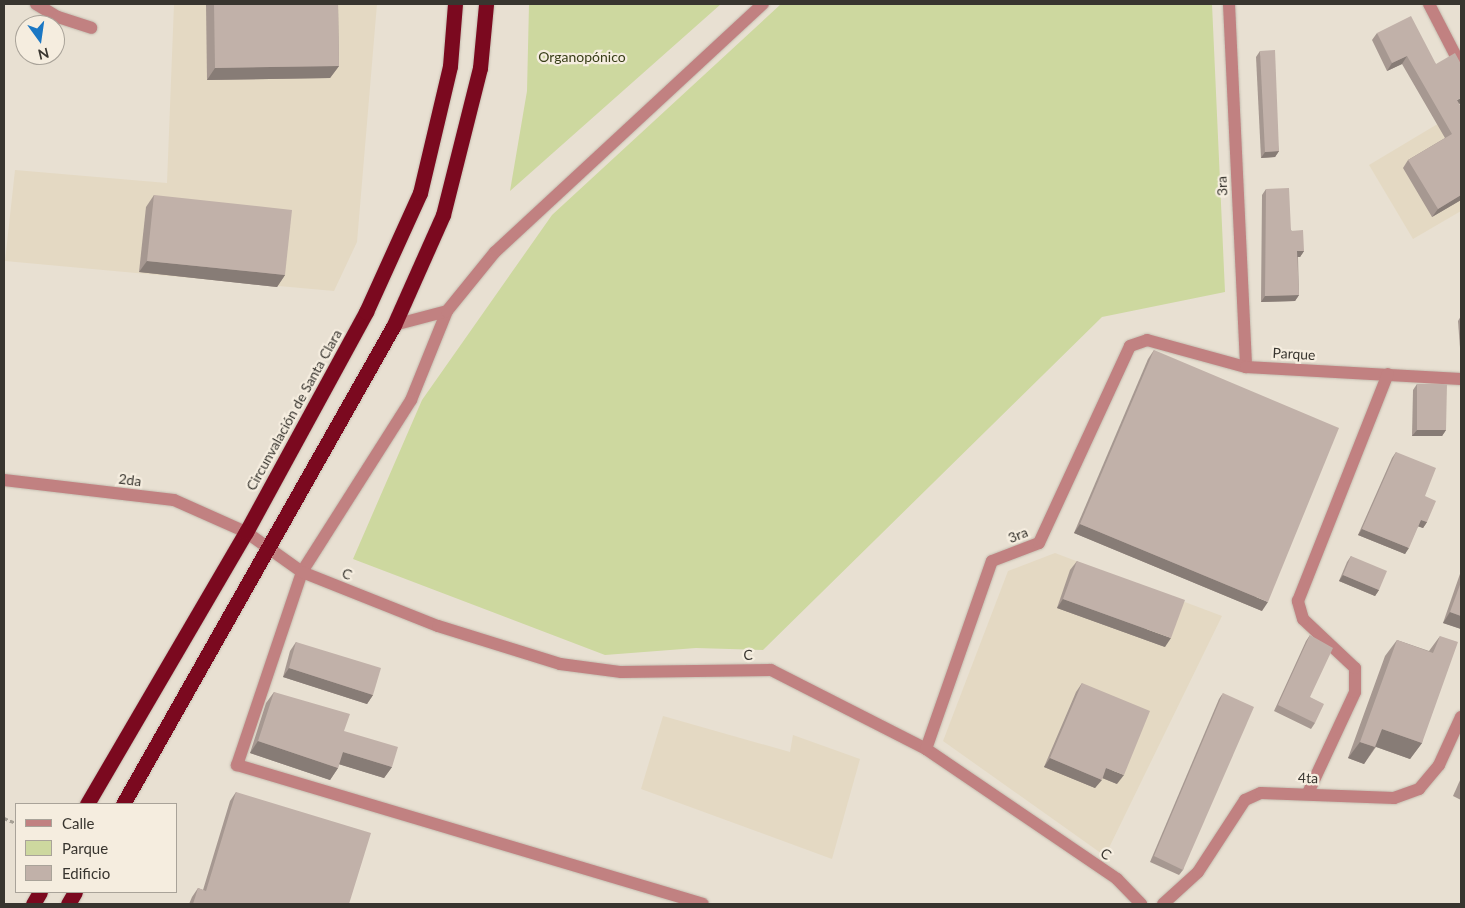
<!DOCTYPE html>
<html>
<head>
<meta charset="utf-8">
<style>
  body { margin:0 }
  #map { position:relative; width:1465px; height:908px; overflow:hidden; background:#e8e0d2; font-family:Lato,sans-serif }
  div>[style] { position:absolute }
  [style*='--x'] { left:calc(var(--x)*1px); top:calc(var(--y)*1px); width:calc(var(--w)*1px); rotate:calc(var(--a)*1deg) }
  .built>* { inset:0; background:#e4d9c3 }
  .green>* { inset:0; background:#cdd89f }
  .path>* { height:3px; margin-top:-1.5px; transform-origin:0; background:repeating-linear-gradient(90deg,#a6a095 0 4px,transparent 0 6.5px) }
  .roads { filter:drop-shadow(0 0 1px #c5beb1) drop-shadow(0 0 1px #c5beb1) }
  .minor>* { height:12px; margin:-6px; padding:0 6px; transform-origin:6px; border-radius:6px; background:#c18181 }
  .highway>* { height:15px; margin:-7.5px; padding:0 7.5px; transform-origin:7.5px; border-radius:7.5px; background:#7b091f }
  .wall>* { inset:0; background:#a69891 }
  .shaded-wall>* { inset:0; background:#877c76 }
  .building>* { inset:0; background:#c1b1a9 }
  span { translate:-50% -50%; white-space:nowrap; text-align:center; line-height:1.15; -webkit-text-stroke:4.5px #f5eddf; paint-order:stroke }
  .park-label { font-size:14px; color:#383e18 }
  .street-label { font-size:14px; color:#38352f }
  .frame { position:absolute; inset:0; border:5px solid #38352f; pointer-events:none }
  .legend { position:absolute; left:15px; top:803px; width:162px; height:90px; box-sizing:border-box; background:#f5eddf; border:1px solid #a9a399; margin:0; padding:6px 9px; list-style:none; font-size:15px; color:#38352f }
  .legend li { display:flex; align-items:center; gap:10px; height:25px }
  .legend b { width:25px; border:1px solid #a9a399 }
  .north { position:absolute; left:15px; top:15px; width:50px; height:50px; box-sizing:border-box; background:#f5eddf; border:1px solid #a9a399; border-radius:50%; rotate:166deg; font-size:14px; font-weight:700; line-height:20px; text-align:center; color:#38352f }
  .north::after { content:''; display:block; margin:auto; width:18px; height:22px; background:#1a77c4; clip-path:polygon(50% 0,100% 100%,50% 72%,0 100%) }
</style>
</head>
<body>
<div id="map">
  <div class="built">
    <i style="clip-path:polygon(174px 4px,377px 4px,357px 242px,334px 291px,5px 261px,15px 170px,167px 183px)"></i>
    <i style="clip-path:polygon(1461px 110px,1461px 211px,1413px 239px,1369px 165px)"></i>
    <i style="clip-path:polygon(1055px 553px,1222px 616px,1105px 856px,943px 741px,1008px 571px)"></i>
    <i style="clip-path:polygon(663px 716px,790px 752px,793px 735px,860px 759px,832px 859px,641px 789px)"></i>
  </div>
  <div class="green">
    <i style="clip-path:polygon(529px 4px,721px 4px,510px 191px,527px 91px)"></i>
    <i style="clip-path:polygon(781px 4px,1212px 4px,1225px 292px,1102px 317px,763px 650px,696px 648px,605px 655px,353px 559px,422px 400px,552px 215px)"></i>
  </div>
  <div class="path">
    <i style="--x:4;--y:818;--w:13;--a:23"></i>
  </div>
  <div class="roads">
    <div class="minor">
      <i style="--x:36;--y:4;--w:26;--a:31"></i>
      <i style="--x:58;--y:17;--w:35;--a:18"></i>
      <i style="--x:1229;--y:4;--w:363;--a:87.3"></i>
      <i style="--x:1429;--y:4;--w:70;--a:62.7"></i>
      <i style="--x:447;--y:311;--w:96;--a:112"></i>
      <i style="--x:411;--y:400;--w:204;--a:122.4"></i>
      <i style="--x:302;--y:572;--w:204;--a:108.6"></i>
      <i style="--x:237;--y:765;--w:486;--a:16.6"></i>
      <i style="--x:394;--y:325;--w:55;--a:-14.8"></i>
      <i style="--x:447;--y:311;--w:76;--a:-50.9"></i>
      <i style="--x:495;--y:252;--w:365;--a:-42.8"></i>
      <i style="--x:4;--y:480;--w:171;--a:6.7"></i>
      <i style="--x:174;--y:500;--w:79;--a:24"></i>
      <i style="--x:246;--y:532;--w:69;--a:35.5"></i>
      <i style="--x:302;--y:572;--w:146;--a:21.7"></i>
      <i style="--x:438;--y:626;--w:128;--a:17.3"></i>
      <i style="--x:560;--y:664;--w:62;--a:7.5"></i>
      <i style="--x:621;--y:672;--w:150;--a:-0.8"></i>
      <i style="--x:771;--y:670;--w:174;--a:27"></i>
      <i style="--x:926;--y:749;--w:231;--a:34.2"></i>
      <i style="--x:1117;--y:879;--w:35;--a:46"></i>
      <i style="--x:926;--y:749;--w:199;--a:-70.7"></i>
      <i style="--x:992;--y:561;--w:50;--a:-21"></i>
      <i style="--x:1039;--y:543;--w:217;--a:-65.2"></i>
      <i style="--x:1130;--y:346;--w:18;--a:-19"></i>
      <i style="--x:1147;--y:340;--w:103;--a:15.3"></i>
      <i style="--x:1246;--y:367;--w:215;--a:3.2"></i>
      <i style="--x:1308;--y:793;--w:111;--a:-65"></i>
      <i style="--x:1355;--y:692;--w:24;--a:-90"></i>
      <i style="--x:1355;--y:668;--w:71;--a:-136.7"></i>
      <i style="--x:1303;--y:619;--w:19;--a:-106"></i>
      <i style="--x:1298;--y:601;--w:244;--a:-68.4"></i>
      <i style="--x:1163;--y:904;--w:47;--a:-42.4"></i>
      <i style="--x:1198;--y:872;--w:86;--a:-56.9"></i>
      <i style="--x:1245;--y:800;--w:17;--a:-24"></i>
      <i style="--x:1261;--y:793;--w:133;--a:2.2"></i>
      <i style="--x:1394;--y:798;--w:27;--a:-20"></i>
      <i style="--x:1419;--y:789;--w:31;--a:-50"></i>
      <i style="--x:1439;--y:765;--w:53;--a:-65.4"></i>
    </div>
    <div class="highway">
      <i style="--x:87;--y:804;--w:315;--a:-59.7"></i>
      <i style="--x:246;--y:532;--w:251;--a:-61.4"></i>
      <i style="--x:366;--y:312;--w:131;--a:-65.6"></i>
      <i style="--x:420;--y:193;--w:130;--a:-76.7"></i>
      <i style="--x:450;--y:66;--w:62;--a:-85.4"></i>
      <i style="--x:123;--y:804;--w:550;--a:-60.5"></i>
      <i style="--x:394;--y:325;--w:120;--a:-66"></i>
      <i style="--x:443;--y:215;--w:152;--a:-75.9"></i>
      <i style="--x:480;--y:68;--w:64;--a:-84.6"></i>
      <i style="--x:33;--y:904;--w:14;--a:-60"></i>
      <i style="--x:68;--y:904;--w:14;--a:-60"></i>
    </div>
  </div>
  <div class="wall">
    <i style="clip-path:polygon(206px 4px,338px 4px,339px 66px,330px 78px,207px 80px)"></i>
    <i style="clip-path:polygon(1377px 33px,1436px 64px,1459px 104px,1461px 200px,1432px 217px,1403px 168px,1408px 160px,1445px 138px,1402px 64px,1387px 71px,1372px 40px)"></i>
    <i style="clip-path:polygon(1260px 51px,1279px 151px,1275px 157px,1261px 158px,1256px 57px)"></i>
    <i style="clip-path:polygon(1266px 189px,1304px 251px,1300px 257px,1298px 257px,1299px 295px,1295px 301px,1261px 302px,1262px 195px)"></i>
    <i style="clip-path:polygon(154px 195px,285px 275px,277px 287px,139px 272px,146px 207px)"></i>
    <i style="clip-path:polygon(1461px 316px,1461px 348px,1460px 348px,1458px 321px)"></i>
    <i style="clip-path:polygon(1154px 350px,1262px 611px,1074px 533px,1148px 359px)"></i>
    <i style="clip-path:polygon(1417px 384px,1446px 430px,1442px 436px,1412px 436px,1413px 390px)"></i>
    <i style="clip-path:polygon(1396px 452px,1425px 496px,1427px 522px,1423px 528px,1418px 526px,1405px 554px,1358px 535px,1392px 458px)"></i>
    <i style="clip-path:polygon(1351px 556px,1379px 590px,1375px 596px,1339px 581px,1347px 562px)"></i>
    <i style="clip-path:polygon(1077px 561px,1165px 647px,1057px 608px,1070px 570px)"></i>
    <i style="clip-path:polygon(1461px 571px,1461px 629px,1443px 623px)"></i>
    <i style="clip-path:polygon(1310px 635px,1310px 697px,1315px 723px,1311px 729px,1274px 711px,1306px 641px)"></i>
    <i style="clip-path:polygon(1440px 636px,1422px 743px,1410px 759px,1376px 747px,1364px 764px,1348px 758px,1385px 656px,1397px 640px,1429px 651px)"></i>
    <i style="clip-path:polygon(296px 642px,373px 695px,367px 704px,283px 677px,290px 651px)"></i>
    <i style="clip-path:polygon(1082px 683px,1117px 784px,1102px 778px,1095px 788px,1044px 767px,1076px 692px)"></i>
    <i style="clip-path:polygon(274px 692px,392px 767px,384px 778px,339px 764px,338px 768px,330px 780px,250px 753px,266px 703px)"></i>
    <i style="clip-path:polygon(1223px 693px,1183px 870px,1179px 875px,1150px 862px,1219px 699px)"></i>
    <i style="clip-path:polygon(1461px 778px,1461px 800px,1453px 796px)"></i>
    <i style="clip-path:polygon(236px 792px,349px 904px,189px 904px,192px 897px,198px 888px,203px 890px,230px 801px)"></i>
  </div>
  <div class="shaded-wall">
    <i style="clip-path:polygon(1407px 56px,1402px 64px,1387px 71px,1392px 63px)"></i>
    <i style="clip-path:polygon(339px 66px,330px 78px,207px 80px,215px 68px)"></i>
    <i style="clip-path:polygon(1461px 98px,1461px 103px,1452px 108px,1457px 100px)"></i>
    <i style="clip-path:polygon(1279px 151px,1275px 157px,1261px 158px,1265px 152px)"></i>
    <i style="clip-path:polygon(1461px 195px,1461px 200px,1432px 217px,1438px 209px)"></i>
    <i style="clip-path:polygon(1297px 251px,1304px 251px,1300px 257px,1293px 257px)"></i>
    <i style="clip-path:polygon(147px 261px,285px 275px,277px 287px,139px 272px)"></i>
    <i style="clip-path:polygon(1299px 295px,1295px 301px,1261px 302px,1265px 296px)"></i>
    <i style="clip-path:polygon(1417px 430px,1446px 430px,1442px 436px,1412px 436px)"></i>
    <i style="clip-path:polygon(1421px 520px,1427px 522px,1423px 528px,1417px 526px)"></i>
    <i style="clip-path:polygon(1080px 524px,1268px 602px,1262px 611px,1074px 533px)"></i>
    <i style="clip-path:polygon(1362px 529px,1409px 548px,1405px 554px,1358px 535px)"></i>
    <i style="clip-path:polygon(1343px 575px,1379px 590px,1375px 596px,1339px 581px)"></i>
    <i style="clip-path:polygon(1063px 599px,1171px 638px,1165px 647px,1057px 608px)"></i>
    <i style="clip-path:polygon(1450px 612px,1461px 616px,1461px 629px,1443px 623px)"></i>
    <i style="clip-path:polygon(289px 668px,373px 695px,367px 704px,283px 677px)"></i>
    <i style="clip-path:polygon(1382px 729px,1422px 743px,1410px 759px,1371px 745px)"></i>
    <i style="clip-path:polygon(258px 741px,338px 768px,330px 780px,250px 753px)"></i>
    <i style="clip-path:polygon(1360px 742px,1375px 747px,1364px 764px,1348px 758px)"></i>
    <i style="clip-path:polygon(343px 752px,392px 767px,384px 778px,335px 763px)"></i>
    <i style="clip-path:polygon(1050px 758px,1102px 780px,1095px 788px,1044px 767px)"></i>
    <i style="clip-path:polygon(1106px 768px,1124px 775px,1117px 784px,1100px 777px)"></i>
  </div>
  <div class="building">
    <i style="clip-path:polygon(214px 4px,338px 4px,339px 66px,215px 68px)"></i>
    <i style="clip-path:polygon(1411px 16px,1436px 64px,1455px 53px,1461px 64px,1461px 98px,1457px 100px,1461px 107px,1461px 195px,1438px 209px,1408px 160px,1452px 134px,1407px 56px,1392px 63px,1377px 33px)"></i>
    <i style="clip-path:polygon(1275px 50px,1279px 151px,1265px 152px,1260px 51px)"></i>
    <i style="clip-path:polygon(1289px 188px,1291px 231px,1303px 230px,1304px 251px,1297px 251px,1299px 295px,1265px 296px,1266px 189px)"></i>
    <i style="clip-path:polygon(154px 195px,292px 210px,285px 275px,147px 261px)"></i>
    <i style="clip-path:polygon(1154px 350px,1339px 428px,1268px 602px,1080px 524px)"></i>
    <i style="clip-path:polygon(1417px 384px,1447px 384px,1446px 430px,1417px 430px)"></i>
    <i style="clip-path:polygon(1396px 452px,1436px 468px,1425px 496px,1436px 501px,1427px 522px,1421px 520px,1409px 548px,1362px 529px)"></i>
    <i style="clip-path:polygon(1351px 556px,1387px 571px,1379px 590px,1343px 575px)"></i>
    <i style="clip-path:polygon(1077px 561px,1185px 600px,1171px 638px,1063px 599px)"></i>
    <i style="clip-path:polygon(1461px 582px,1461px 616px,1450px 612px)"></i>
    <i style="clip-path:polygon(1310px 635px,1333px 648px,1310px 697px,1324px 704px,1315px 723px,1278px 705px)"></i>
    <i style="clip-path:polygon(1440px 636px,1458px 642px,1422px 743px,1382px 729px,1375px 747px,1360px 742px,1397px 640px,1433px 653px)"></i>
    <i style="clip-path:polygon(296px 642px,381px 668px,373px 695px,289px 668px)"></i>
    <i style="clip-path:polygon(1082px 683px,1150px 711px,1124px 775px,1106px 768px,1102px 780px,1050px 758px)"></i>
    <i style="clip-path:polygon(274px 692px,350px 714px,344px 731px,398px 747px,392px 767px,343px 752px,338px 768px,258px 741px)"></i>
    <i style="clip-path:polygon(1223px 693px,1254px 707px,1183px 870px,1154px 856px)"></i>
    <i style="clip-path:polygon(236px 792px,371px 833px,349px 904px,193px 904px,198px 888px,206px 891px)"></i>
  </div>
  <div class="park-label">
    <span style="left:582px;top:57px">Organopónico</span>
  </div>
  <div class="street-label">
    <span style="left:1222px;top:186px;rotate:-93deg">3ra</span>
    <span style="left:1294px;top:354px;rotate:3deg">Parque</span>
    <span style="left:294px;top:410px;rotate:-61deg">Circunvalación de Santa Clara</span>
    <span style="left:130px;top:480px;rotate:7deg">2da</span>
    <span style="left:1018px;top:535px;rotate:-22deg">3ra</span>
    <span style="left:347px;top:574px;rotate:22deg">C</span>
    <span style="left:748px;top:655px;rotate:-1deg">C</span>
    <span style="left:1308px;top:778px;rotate:2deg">4ta</span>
    <span style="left:1106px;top:854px;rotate:34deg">C</span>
  </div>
  <div class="frame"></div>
  <ul class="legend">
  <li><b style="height:6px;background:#c18181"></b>Calle</li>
  <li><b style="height:14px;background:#cdd89f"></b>Parque</li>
  <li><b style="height:14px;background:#c1b1a9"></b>Edificio</li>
  </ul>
  <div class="north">N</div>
</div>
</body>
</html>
